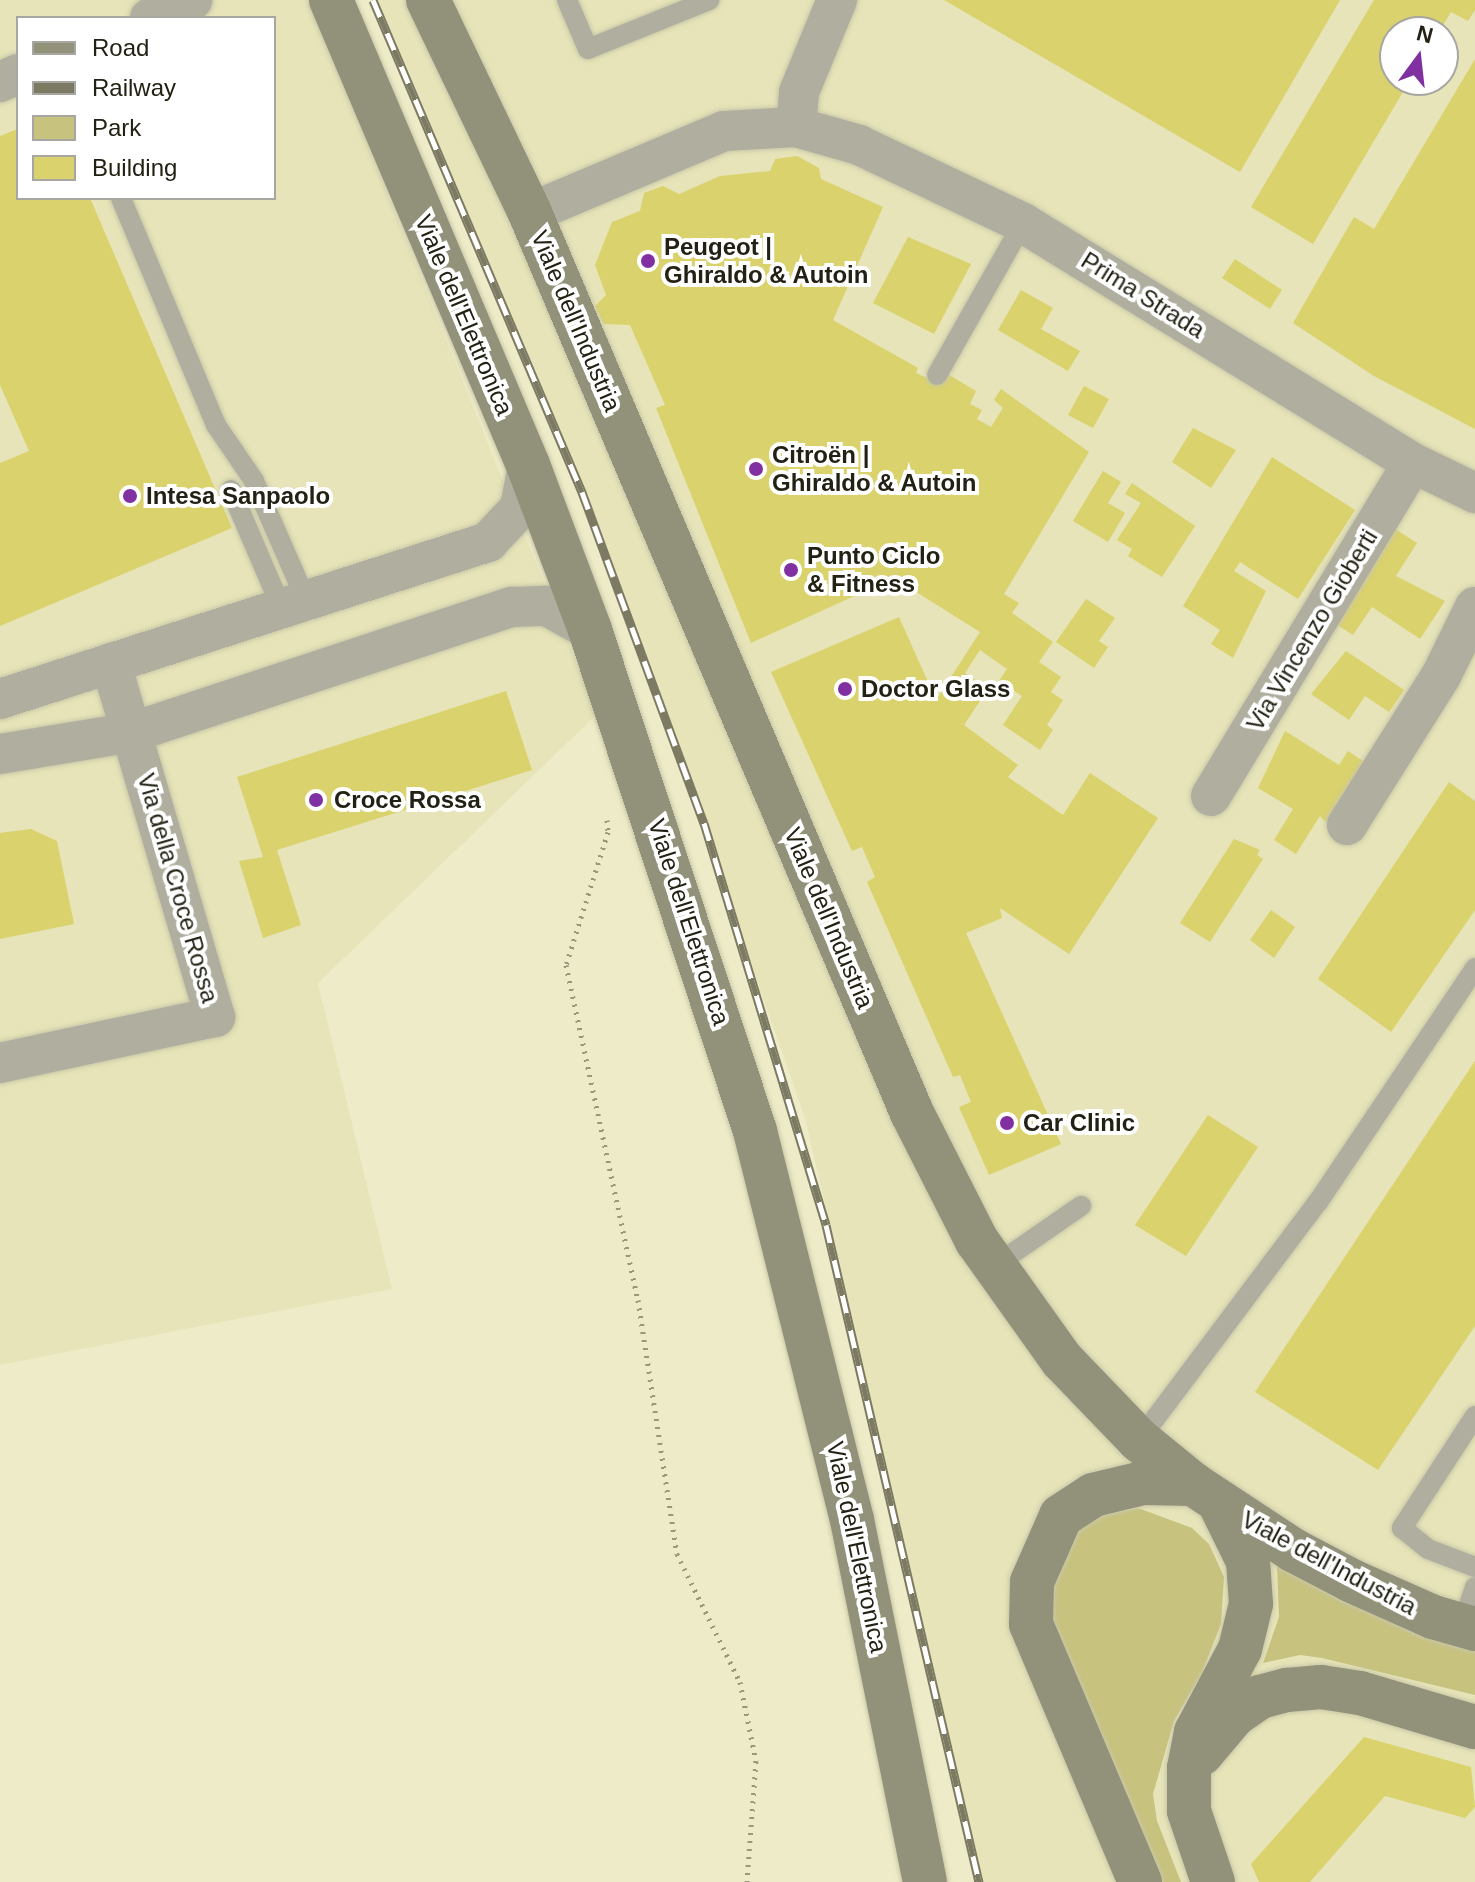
<!DOCTYPE html>
<html>
<head>
<meta charset="utf-8">
<style>
  body { margin:0 }
  #map { position:relative; width:1475px; height:1882px; overflow:hidden; background:#eeecc8; font-family:Helvetica,sans-serif }
  div>[style] { position:absolute }
  [style*='--x'] { left:calc(var(--x)*1px); top:calc(var(--y)*1px); width:calc(var(--w)*1px); rotate:calc(var(--a)*1deg) }
  .built>* { inset:0; background:#e6e4b8 }
  .green>* { inset:0; background:#c7c27e }
  .building>* { inset:0; background:#dad26c }
  .path>* { height:5px; margin-top:-2.5px; transform-origin:0; background:repeating-linear-gradient(90deg,#99987d 0 2px,transparent 0 8px) }
  .roads { filter:drop-shadow(0 0 2px #c9c7a8) drop-shadow(0 0 2px #c9c7a8) }
  .lane>* { height:20px; margin:-10px; padding:0 10px; transform-origin:10px; border-radius:10px; background:#afae9f }
  .street>* { height:40px; margin:-20px; padding:0 20px; transform-origin:20px; border-radius:20px; background:#afae9f }
  .secondary>* { height:44px; margin:-22px; padding:0 22px; transform-origin:22px; border-radius:22px; background:#92917a }
  .rail>* { height:9px; margin-top:-4.5px; transform-origin:0; background:repeating-linear-gradient(90deg,#fff 0 18px,#7c7a63 0 36px); box-sizing:border-box; border-block:2px solid #7c7a63 }
  .dots>* { width:22px; height:22px; translate:-50% -50%; box-sizing:border-box; border:4px solid #fff; border-radius:50% }
  span { translate:-50% -50%; white-space:nowrap; text-align:center; line-height:1.15; -webkit-text-stroke:8px #fff; paint-order:stroke }
  .poi-label { font-size:24px; color:#222114; font-weight:700 }
  .left { translate:0 -50%; text-align:left }
  .street-label { font-size:24px; color:#222114 }
  .legend { position:absolute; left:16px; top:16px; width:260px; height:184px; box-sizing:border-box; background:#fff; border:2px solid #a7a6a1; margin:0; padding:10px 14px; list-style:none; font-size:24px; color:#222114 }
  .legend li { display:flex; align-items:center; gap:16px; height:40px }
  .legend b { width:40px; border:2px solid #a7a6a1 }
  .north { position:absolute; left:1379px; top:16px; width:80px; height:80px; box-sizing:border-box; background:#fff; border:2px solid #a7a6a1; border-radius:50%; rotate:15deg; font-size:22px; font-weight:700; line-height:32px; text-align:center; color:#222114 }
  .north::after { content:''; display:block; margin:auto; width:28px; height:36px; background:#8030a0; clip-path:polygon(50% 0,100% 100%,50% 72%,0 100%) }
</style>
</head>
<body>
<div id="map">
  <div class="built">
    <i style="clip-path:polygon(evenodd,0 0,309px 0,597px 714px,318px 983px,392px 1289px,0 1365px,0 0,18px 18px,274px 18px,274px 198px,18px 198px,18px 18px)"></i>
    <i style="clip-path:polygon(evenodd,378px 0,1475px 0,1475px 1882px,983px 1882px,805px 1118px,588px 496px,378px 0,1395px 32px,1443px 32px,1443px 80px,1395px 80px,1395px 32px)"></i>
  </div>
  <div class="green">
    <i style="clip-path:polygon(1138px 1508px,1192px 1528px,1209px 1544px,1224px 1577px,1221px 1624px,1201px 1675px,1174px 1721px,1153px 1794px,1157px 1821px,1181px 1882px,1152px 1882px,1053px 1659px,1049px 1565px,1090px 1518px)"></i>
    <i style="clip-path:polygon(1277px 1564px,1341px 1601px,1475px 1650px,1475px 1695px,1322px 1658px,1300px 1655px,1263px 1663px,1279px 1617px)"></i>
  </div>
  <div class="building">
    <i style="clip-path:polygon(944px 0,1340px 0,1240px 172px)"></i>
    <i style="clip-path:polygon(1374px 0,1475px 0,1475px 10px,1468px 21px,1451px 12px,1439px 32px,1395px 32px,1395px 80px,1410px 80px,1313px 244px,1251px 207px)"></i>
    <i style="clip-path:polygon(1475px 59px,1475px 429px,1374px 376px,1293px 323px,1354px 217px,1374px 229px)"></i>
    <i style="clip-path:polygon(18px 129px,18px 198px,90px 198px,232px 528px,0 626px,0 463px,29px 451px,0 385px,0 136px)"></i>
    <i style="clip-path:polygon(797px 156px,819px 168px,821px 179px,883px 207px,833px 320px,918px 368px,916px 373px,929px 379px,941px 370px,976px 391px,970px 404px,982px 410px,977px 419px,991px 427px,1003px 408px,994px 400px,1001px 389px,1089px 452px,1004px 594px,1019px 603px,1012px 613px,1053px 642px,1039px 662px,1061px 677px,1051px 692px,1063px 700px,1047px 725px,1053px 730px,1040px 750px,1003px 725px,1022px 696px,999px 681px,1007px 669px,980px 650px,965px 673px,988px 689px,964px 725px,1018px 765px,1008px 777px,1063px 815px,1090px 773px,1158px 818px,1069px 954px,1000px 908px,1002px 918px,966px 933px,1061px 1144px,989px 1175px,959px 1107px,971px 1102px,960px 1075px,953px 1077px,867px 882px,875px 877px,862px 847px,852px 851px,771px 672px,899px 617px,936px 700px,980px 632px,894px 578px,751px 643px,656px 408px,665px 405px,630px 325px,604px 324px,595px 306px,606px 295px,595px 265px,612px 222px,640px 211px,644px 193px,663px 186px,679px 194px,720px 176px,770px 171px,775px 159px)"></i>
    <i style="clip-path:polygon(908px 237px,971px 264px,934px 334px,873px 303px)"></i>
    <i style="clip-path:polygon(1235px 259px,1282px 290px,1270px 309px,1222px 278px)"></i>
    <i style="clip-path:polygon(1021px 290px,1053px 308px,1041px 329px,1080px 351px,1068px 371px,998px 330px)"></i>
    <i style="clip-path:polygon(1084px 386px,1109px 399px,1093px 428px,1068px 415px)"></i>
    <i style="clip-path:polygon(1193px 428px,1236px 450px,1211px 488px,1172px 462px)"></i>
    <i style="clip-path:polygon(1272px 457px,1355px 510px,1298px 599px,1240px 562px,1234px 571px,1266px 591px,1233px 658px,1211px 644px,1220px 630px,1183px 606px)"></i>
    <i style="clip-path:polygon(1103px 471px,1121px 482px,1108px 503px,1125px 513px,1108px 542px,1073px 521px)"></i>
    <i style="clip-path:polygon(1132px 483px,1195px 526px,1162px 577px,1128px 556px,1132px 549px,1117px 540px,1141px 503px,1125px 494px)"></i>
    <i style="clip-path:polygon(1389px 525px,1417px 543px,1396px 576px,1445px 601px,1420px 639px,1372px 607px,1353px 635px,1328px 619px)"></i>
    <i style="clip-path:polygon(1086px 599px,1115px 618px,1099px 641px,1108px 647px,1094px 668px,1056px 642px)"></i>
    <i style="clip-path:polygon(1346px 651px,1404px 690px,1389px 712px,1365px 696px,1349px 720px,1311px 694px)"></i>
    <i style="clip-path:polygon(506px 691px,532px 770px,277px 850px,301px 925px,263px 938px,239px 861px,263px 857px,237px 777px)"></i>
    <i style="clip-path:polygon(1285px 731px,1339px 765px,1348px 751px,1375px 769px,1330px 826px,1320px 816px,1296px 854px,1274px 840px,1293px 809px,1258px 788px)"></i>
    <i style="clip-path:polygon(1449px 782px,1475px 801px,1475px 910px,1391px 1032px,1318px 979px)"></i>
    <i style="clip-path:polygon(31px 829px,57px 841px,74px 924px,0 939px,0 833px)"></i>
    <i style="clip-path:polygon(1234px 839px,1260px 850px,1257px 855px,1263px 859px,1210px 942px,1180px 923px)"></i>
    <i style="clip-path:polygon(1271px 910px,1295px 927px,1274px 958px,1250px 940px)"></i>
    <i style="clip-path:polygon(1475px 1061px,1475px 1326px,1378px 1470px,1255px 1392px)"></i>
    <i style="clip-path:polygon(1208px 1115px,1258px 1147px,1186px 1256px,1135px 1225px)"></i>
    <i style="clip-path:polygon(1364px 1737px,1471px 1767px,1475px 1807px,1465px 1818px,1385px 1796px,1310px 1882px,1259px 1882px,1251px 1864px)"></i>
  </div>
  <div class="path">
    <i style="--x:607;--y:820;--w:12;--a:85"></i>
    <i style="--x:608;--y:832;--w:139;--a:107.5"></i>
    <i style="--x:566;--y:965;--w:343;--a:77.9"></i>
    <i style="--x:638;--y:1300;--w:257;--a:81.3"></i>
    <i style="--x:677;--y:1554;--w:143;--a:63.8"></i>
    <i style="--x:740;--y:1682;--w:81;--a:78.6"></i>
    <i style="--x:756;--y:1761;--w:121;--a:94.3"></i>
  </div>
  <div class="roads">
    <div class="lane">
      <i style="--x:567;--y:0;--w:53;--a:66.8"></i>
      <i style="--x:588;--y:49;--w:131;--a:-22"></i>
      <i style="--x:121;--y:198;--w:246;--a:67.3"></i>
      <i style="--x:216;--y:425;--w:68;--a:55.8"></i>
      <i style="--x:254;--y:481;--w:130;--a:66.4"></i>
      <i style="--x:937;--y:375;--w:175;--a:-60.5"></i>
      <i style="--x:231;--y:490;--w:129;--a:66.8"></i>
      <i style="--x:994;--y:1266;--w:106;--a:-34.6"></i>
      <i style="--x:1475;--y:1416;--w:134;--a:123.1"></i>
      <i style="--x:1402;--y:1528;--w:33;--a:39"></i>
      <i style="--x:1428;--y:1549;--w:50;--a:21"></i>
      <i style="--x:1139;--y:1440;--w:298;--a:-53.1"></i>
      <i style="--x:1318;--y:1202;--w:282;--a:-56.1"></i>
      <i style="--x:1462;--y:1625;--w:40;--a:-71.1"></i>
    </div>
    <div class="street">
      <i style="--x:150;--y:18;--w:46;--a:-23.2"></i>
      <i style="--x:0;--y:82;--w:20;--a:-24"></i>
      <i style="--x:796;--y:127;--w:35;--a:-85"></i>
      <i style="--x:799;--y:92;--w:100;--a:-67.6"></i>
      <i style="--x:530;--y:213;--w:211;--a:-22.9"></i>
      <i style="--x:724;--y:131;--w:72;--a:-3.2"></i>
      <i style="--x:796;--y:127;--w:66;--a:15.9"></i>
      <i style="--x:859;--y:145;--w:182;--a:25.4"></i>
      <i style="--x:1023;--y:223;--w:458;--a:31.6"></i>
      <i style="--x:1413;--y:463;--w:69;--a:25.8"></i>
      <i style="--x:0;--y:699;--w:513;--a:-17.83"></i>
      <i style="--x:488;--y:542;--w:47;--a:-46.7"></i>
      <i style="--x:520;--y:508;--w:44;--a:-79.5"></i>
      <i style="--x:0;--y:754;--w:135;--a:-9.4"></i>
      <i style="--x:133;--y:732;--w:399;--a:-18.3"></i>
      <i style="--x:512;--y:607;--w:35;--a:-2"></i>
      <i style="--x:547;--y:606;--w:49;--a:29.2"></i>
      <i style="--x:1211;--y:796;--w:389;--a:-58.8"></i>
      <i style="--x:1347;--y:825;--w:176;--a:-57.8"></i>
      <i style="--x:1441;--y:676;--w:77;--a:-63.8"></i>
      <i style="--x:0;--y:1063;--w:220;--a:-12.1"></i>
      <i style="--x:215;--y:1017;--w:369;--a:-106.4"></i>
    </div>
    <div class="secondary">
      <i style="--x:331;--y:0;--w:505;--a:67.04"></i>
      <i style="--x:528;--y:465;--w:176;--a:69.4"></i>
      <i style="--x:590;--y:630;--w:527;--a:71.77"></i>
      <i style="--x:755;--y:1131;--w:401;--a:76"></i>
      <i style="--x:852;--y:1520;--w:369;--a:78.6"></i>
      <i style="--x:428;--y:0;--w:236;--a:64.4"></i>
      <i style="--x:530;--y:213;--w:978;--a:67"></i>
      <i style="--x:912;--y:1113;--w:144;--a:63.1"></i>
      <i style="--x:977;--y:1241;--w:146;--a:54.5"></i>
      <i style="--x:1062;--y:1360;--w:111;--a:46.1"></i>
      <i style="--x:1139;--y:1440;--w:70;--a:39.2"></i>
      <i style="--x:1193;--y:1484;--w:120;--a:33.4"></i>
      <i style="--x:1293;--y:1550;--w:67;--a:27.7"></i>
      <i style="--x:1352;--y:1581;--w:89;--a:24"></i>
      <i style="--x:1433;--y:1617;--w:44;--a:15.9"></i>
      <i style="--x:1201;--y:1754;--w:51;--a:-49.8"></i>
      <i style="--x:1234;--y:1715;--w:32;--a:-35"></i>
      <i style="--x:1260;--y:1697;--w:28;--a:-15"></i>
      <i style="--x:1287;--y:1690;--w:34;--a:-5"></i>
      <i style="--x:1321;--y:1687;--w:39;--a:9"></i>
      <i style="--x:1360;--y:1693;--w:120;--a:16.5"></i>
      <i style="--x:1140;--y:1882;--w:280;--a:-112.9"></i>
      <i style="--x:1031;--y:1624;--w:42;--a:-88.6"></i>
      <i style="--x:1032;--y:1582;--w:72;--a:-66.3"></i>
      <i style="--x:1061;--y:1516;--w:38;--a:-33"></i>
      <i style="--x:1093;--y:1495;--w:51;--a:-13.5"></i>
      <i style="--x:1143;--y:1483;--w:50;--a:1.1"></i>
      <i style="--x:1213;--y:1882;--w:75;--a:-108.7"></i>
      <i style="--x:1189;--y:1811;--w:43;--a:-90"></i>
      <i style="--x:1189;--y:1768;--w:37;--a:-79"></i>
      <i style="--x:1196;--y:1732;--w:94;--a:-62.1"></i>
      <i style="--x:1240;--y:1649;--w:46;--a:-76.3"></i>
      <i style="--x:1251;--y:1604;--w:43;--a:-94"></i>
      <i style="--x:1248;--y:1561;--w:64;--a:-116.2"></i>
    </div>
  </div>
  <div class="rail">
    <i style="--x:373;--y:0;--w:535;--a:66.98"></i>
    <i style="--x:582;--y:492;--w:353;--a:69.8"></i>
    <i style="--x:704;--y:823;--w:420;--a:73.1"></i>
    <i style="--x:826;--y:1225;--w:675;--a:76.89"></i>
  </div>
  <div class="dots">
    <i style="left:648px;top:261px;background:#8030a0"></i>
    <i style="left:756px;top:469px;background:#8030a0"></i>
    <i style="left:130px;top:496px;background:#8030a0"></i>
    <i style="left:791px;top:570px;background:#8030a0"></i>
    <i style="left:845px;top:689px;background:#8030a0"></i>
    <i style="left:316px;top:800px;background:#8030a0"></i>
    <i style="left:1007px;top:1123px;background:#8030a0"></i>
  </div>
  <div class="poi-label">
    <span class="left" style="left:664px;top:261px">Peugeot |<br>Ghiraldo &amp; Autoin</span>
    <span class="left" style="left:772px;top:469px">Citroën |<br>Ghiraldo &amp; Autoin</span>
    <span class="left" style="left:146px;top:496px">Intesa Sanpaolo</span>
    <span class="left" style="left:807px;top:570px">Punto Ciclo<br>&amp; Fitness</span>
    <span class="left" style="left:861px;top:689px">Doctor Glass</span>
    <span class="left" style="left:334px;top:800px">Croce Rossa</span>
    <span class="left" style="left:1023px;top:1123px">Car Clinic</span>
  </div>
  <div class="street-label">
    <span style="left:1143px;top:295px;rotate:32deg">Prima Strada</span>
    <span style="left:464px;top:315px;rotate:67deg">Viale dell'Elettronica</span>
    <span style="left:576px;top:321px;rotate:67deg">Viale dell'Industria</span>
    <span style="left:1312px;top:630px;rotate:-59deg">Via Vincenzo Gioberti</span>
    <span style="left:178px;top:888px;rotate:74deg">Via della Croce Rossa</span>
    <span style="left:829px;top:918px;rotate:67deg">Viale dell'Industria</span>
    <span style="left:689px;top:922px;rotate:72deg">Viale dell'Elettronica</span>
    <span style="left:857px;top:1547px;rotate:78deg">Viale dell'Elettronica</span>
    <span style="left:1329px;top:1563px;rotate:28deg">Viale dell'Industria</span>
  </div>
  <ul class="legend">
  <li><b style="height:10px;background:#92917a"></b>Road</li>
  <li><b style="height:10px;background:#7c7a63"></b>Railway</li>
  <li><b style="height:22px;background:#c7c27e"></b>Park</li>
  <li><b style="height:22px;background:#dad26c"></b>Building</li>
  </ul>
  <div class="north">N</div>
</div>
</body>
</html>
